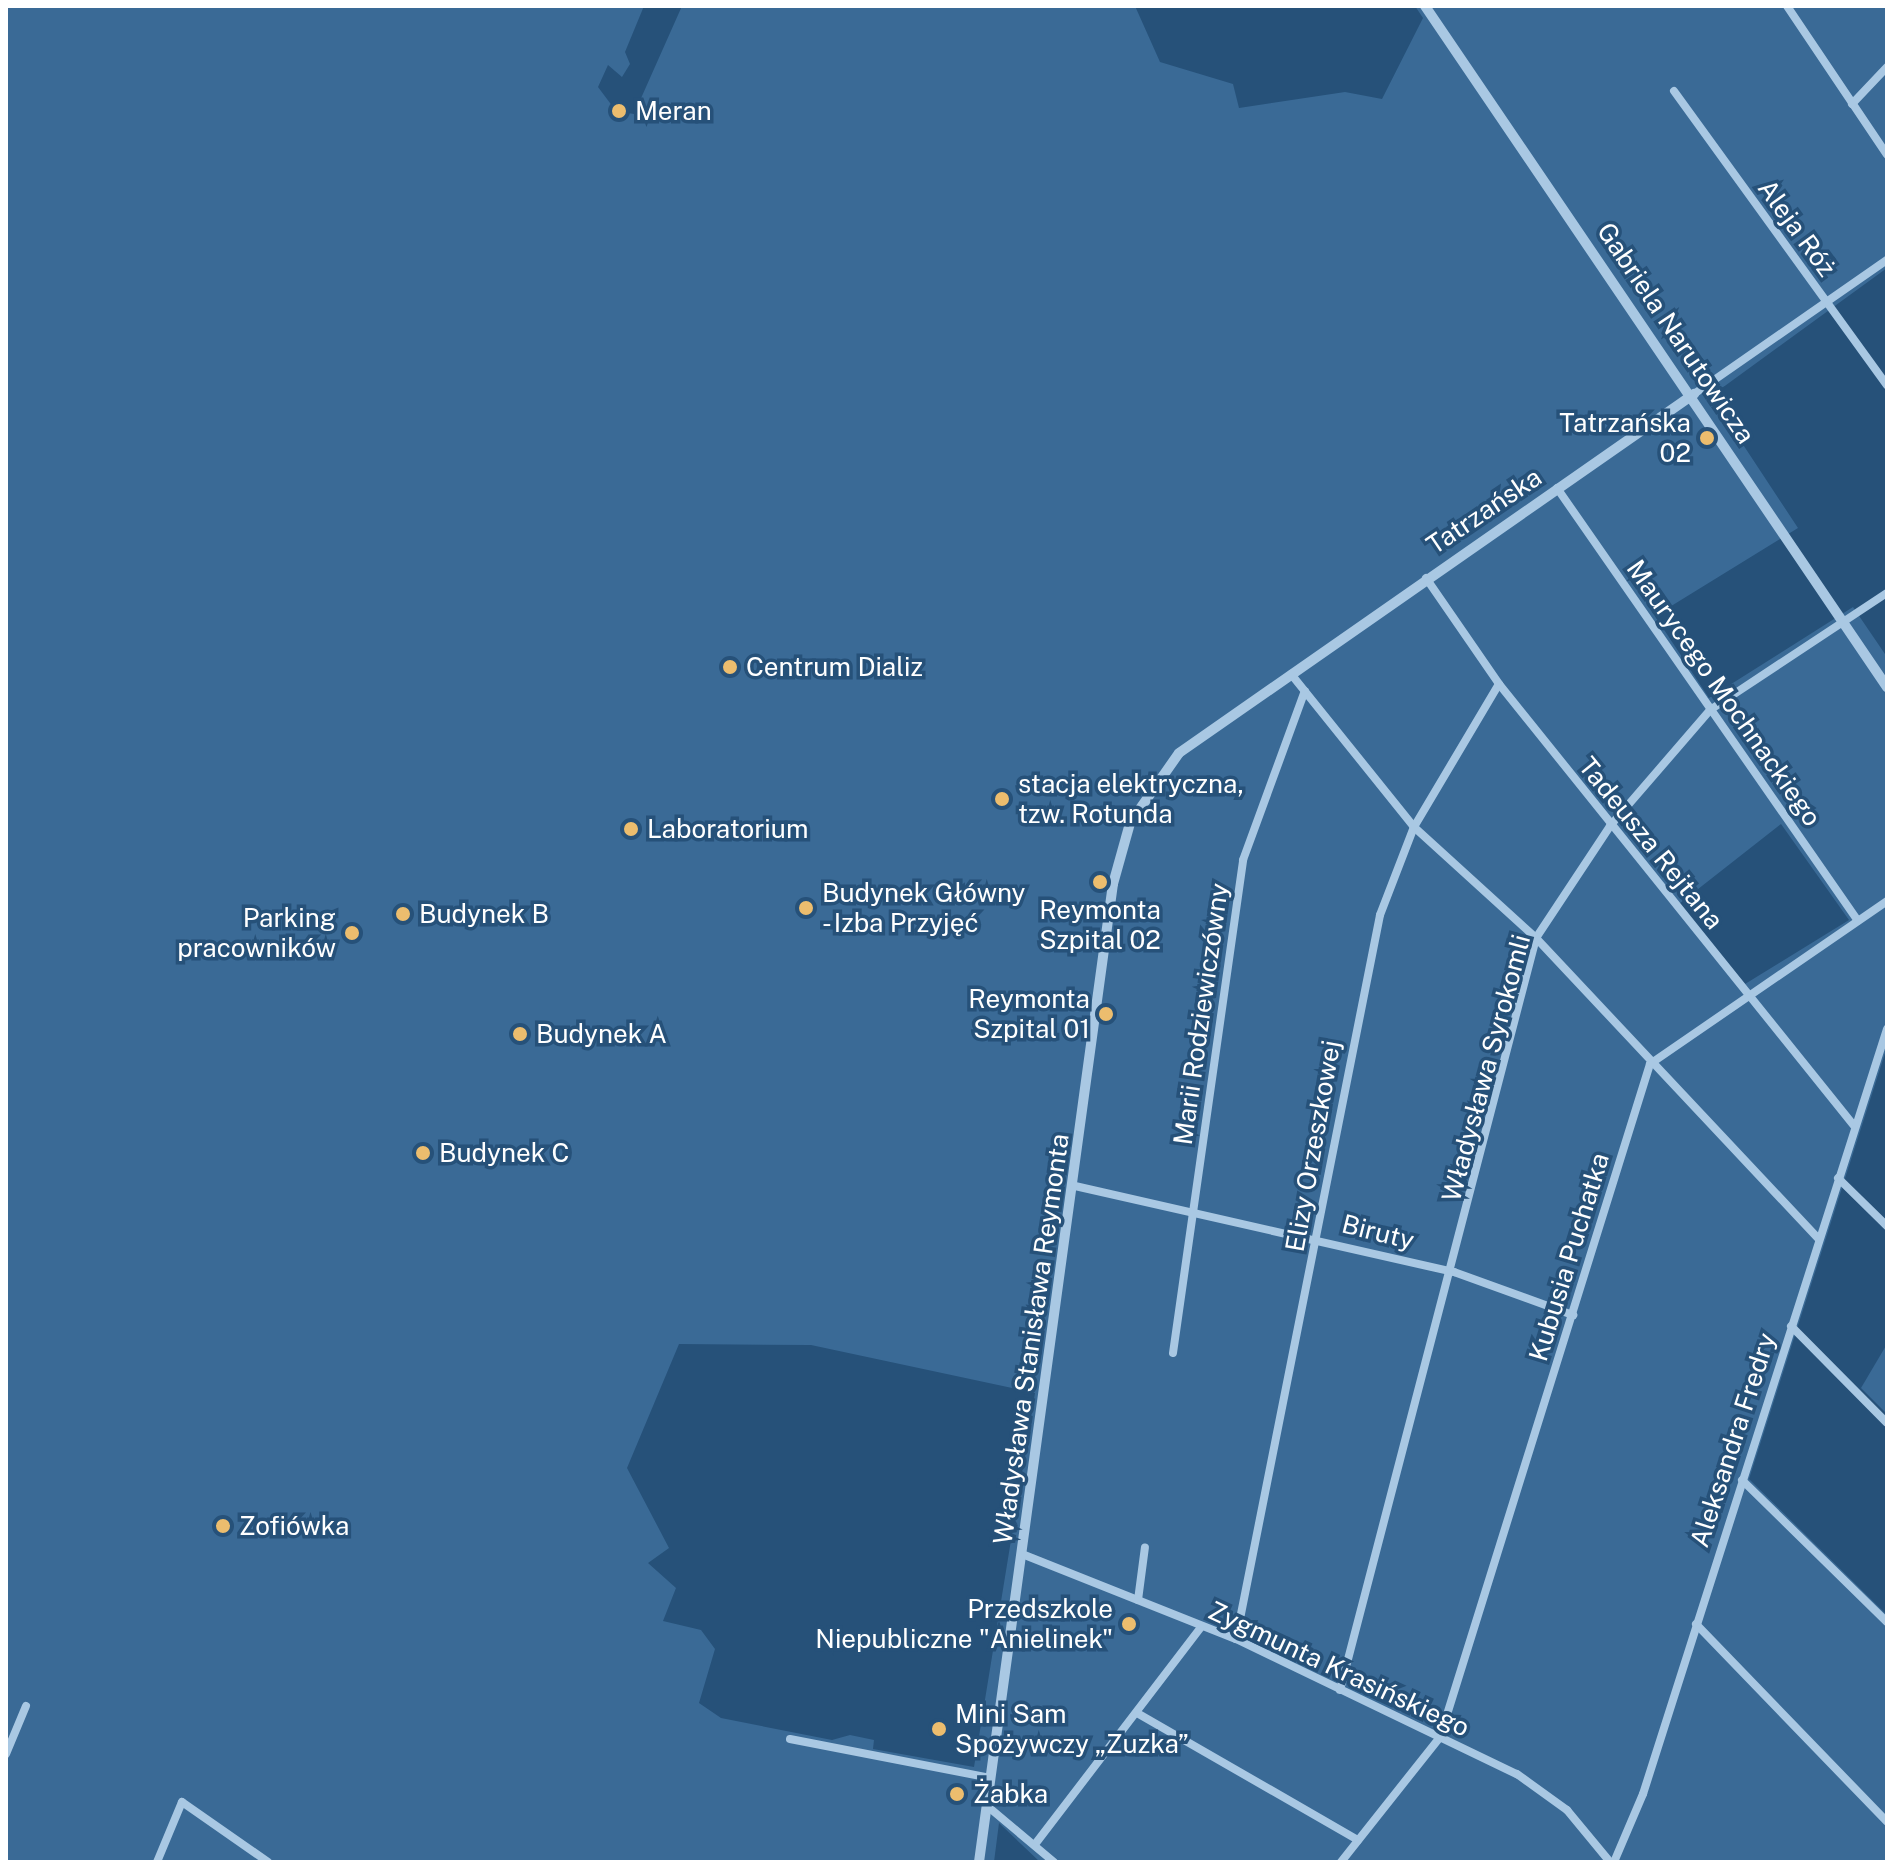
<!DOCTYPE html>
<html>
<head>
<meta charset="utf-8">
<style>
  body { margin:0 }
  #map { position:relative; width:1893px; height:1868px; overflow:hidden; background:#265179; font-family:"Public Sans",sans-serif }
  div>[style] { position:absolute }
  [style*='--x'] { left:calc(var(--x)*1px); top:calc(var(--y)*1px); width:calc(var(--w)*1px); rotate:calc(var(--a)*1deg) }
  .green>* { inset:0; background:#3a6a96 }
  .minor>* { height:8px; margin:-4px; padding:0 4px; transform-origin:4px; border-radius:4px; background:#a9c8e3 }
  .tertiary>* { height:10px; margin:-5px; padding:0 5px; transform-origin:5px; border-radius:5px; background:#a9c8e3 }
  .dots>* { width:22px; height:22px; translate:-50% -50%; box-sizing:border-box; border:4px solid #265179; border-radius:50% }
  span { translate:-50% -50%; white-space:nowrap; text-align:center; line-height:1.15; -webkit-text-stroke:7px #265179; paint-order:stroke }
  .poi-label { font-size:26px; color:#fff }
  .left { translate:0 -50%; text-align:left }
  .right { translate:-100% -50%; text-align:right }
  .street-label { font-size:26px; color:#fff }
  .frame { position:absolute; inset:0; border:8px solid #fff; pointer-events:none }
</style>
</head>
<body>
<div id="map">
  <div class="green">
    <i style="clip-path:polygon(evenodd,6px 6px,644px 6px,625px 52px,630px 64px,622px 77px,608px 65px,598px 87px,616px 111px,634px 114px,682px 6px,1135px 6px,1160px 62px,1233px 84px,1239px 108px,1345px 92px,1382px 99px,1423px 18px,1415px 6px,1887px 6px,1887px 268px,1711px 396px,1798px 528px,1655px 616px,1709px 698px,1853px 607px,1887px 657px,1887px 1047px,1749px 1479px,1887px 1615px,1887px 1862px,1040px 1862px,999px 1823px,994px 1862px,6px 1862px,6px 6px,1781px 824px,1849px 920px,1745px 984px,1679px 904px,1781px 824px,6px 6px,679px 1344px,811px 1345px,1035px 1393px,974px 1767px,873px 1749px,874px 1740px,850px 1735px,832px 1740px,721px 1718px,699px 1703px,715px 1649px,701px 1630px,663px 1621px,676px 1588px,648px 1563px,669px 1548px,627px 1468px,679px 1344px)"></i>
    <i style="clip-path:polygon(1887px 1344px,1887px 1414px,1861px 1388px)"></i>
  </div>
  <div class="minor">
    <i style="--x:1787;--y:6;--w:179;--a:56.1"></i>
    <i style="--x:1674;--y:91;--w:363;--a:54.1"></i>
    <i style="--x:1852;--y:104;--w:51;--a:-46.6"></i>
    <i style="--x:1694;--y:394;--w:235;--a:-34.8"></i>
    <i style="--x:1557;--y:488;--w:527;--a:55.19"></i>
    <i style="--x:1426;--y:578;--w:129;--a:55.4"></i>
    <i style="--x:1499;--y:684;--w:568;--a:51.21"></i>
    <i style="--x:1291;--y:674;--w:196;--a:51.2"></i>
    <i style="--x:1414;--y:827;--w:165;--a:42.3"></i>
    <i style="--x:1536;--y:938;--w:413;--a:46.8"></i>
    <i style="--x:1838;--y:1178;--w:69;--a:44.4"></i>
    <i style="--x:1075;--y:1186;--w:389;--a:12.8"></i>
    <i style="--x:1454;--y:1272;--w:127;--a:19.9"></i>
    <i style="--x:1791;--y:1326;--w:136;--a:45.3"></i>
    <i style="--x:1173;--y:1353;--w:498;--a:-81.9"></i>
    <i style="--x:1243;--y:860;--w:180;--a:-69.9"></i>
    <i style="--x:1742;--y:1480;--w:203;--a:44.4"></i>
    <i style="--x:1022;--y:1554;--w:230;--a:21.7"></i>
    <i style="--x:1236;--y:1639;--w:312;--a:25.7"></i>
    <i style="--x:1517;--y:1774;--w:62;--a:35.8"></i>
    <i style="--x:1567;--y:1810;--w:67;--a:50.4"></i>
    <i style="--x:1138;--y:1600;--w:53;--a:-82.5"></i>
    <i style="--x:1696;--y:1624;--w:275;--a:46"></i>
    <i style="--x:1236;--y:1639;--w:738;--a:-78.75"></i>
    <i style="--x:1380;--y:915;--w:94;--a:-68.9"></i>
    <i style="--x:1414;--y:827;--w:166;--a:-59.3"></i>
    <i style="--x:1340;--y:1690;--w:777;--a:-75.39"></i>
    <i style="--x:1536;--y:938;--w:134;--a:-56.5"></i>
    <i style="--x:1610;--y:826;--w:153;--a:-49.2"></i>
    <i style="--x:1710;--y:710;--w:212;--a:-33.5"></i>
    <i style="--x:1137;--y:1713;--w:255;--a:29.9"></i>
    <i style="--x:790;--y:1739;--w:204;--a:11"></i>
    <i style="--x:6;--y:1754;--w:52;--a:-67.4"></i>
    <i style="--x:986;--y:1805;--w:89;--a:40"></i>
    <i style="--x:1036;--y:1843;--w:272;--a:-52.6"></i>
    <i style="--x:157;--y:1862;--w:65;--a:-67.4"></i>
    <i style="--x:182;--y:1802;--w:105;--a:34.9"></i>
    <i style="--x:1341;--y:1862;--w:159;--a:-51.6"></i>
    <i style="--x:1440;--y:1737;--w:705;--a:-72.67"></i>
    <i style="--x:1650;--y:1064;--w:288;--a:-34.5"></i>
    <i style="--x:1614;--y:1862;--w:74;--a:-66.9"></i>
    <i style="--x:1643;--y:1794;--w:803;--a:-72.31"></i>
  </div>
  <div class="tertiary">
    <i style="--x:1425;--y:6;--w:823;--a:55.85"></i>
    <i style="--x:979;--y:1862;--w:987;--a:-82.2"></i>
    <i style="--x:1113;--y:884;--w:63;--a:-74.4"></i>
    <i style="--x:1130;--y:823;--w:85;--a:-55"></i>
    <i style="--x:1179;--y:753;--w:628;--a:-34.88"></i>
  </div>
  <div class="dots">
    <i style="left:619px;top:111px;background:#ecbd6e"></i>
    <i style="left:1707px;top:438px;background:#ecbd6e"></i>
    <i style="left:730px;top:667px;background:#ecbd6e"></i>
    <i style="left:1002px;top:799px;background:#ecbd6e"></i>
    <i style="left:631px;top:829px;background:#ecbd6e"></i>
    <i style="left:1100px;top:882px;background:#ecbd6e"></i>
    <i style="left:806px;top:908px;background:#ecbd6e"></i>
    <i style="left:403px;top:914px;background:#ecbd6e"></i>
    <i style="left:352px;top:933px;background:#ecbd6e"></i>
    <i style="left:1106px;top:1014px;background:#ecbd6e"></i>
    <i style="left:520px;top:1034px;background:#ecbd6e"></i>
    <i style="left:423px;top:1153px;background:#ecbd6e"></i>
    <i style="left:223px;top:1526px;background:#ecbd6e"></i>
    <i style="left:1129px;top:1624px;background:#ecbd6e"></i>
    <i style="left:939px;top:1729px;background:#ecbd6e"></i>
    <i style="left:957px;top:1794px;background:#ecbd6e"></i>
  </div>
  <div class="poi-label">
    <span class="left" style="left:635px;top:111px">Meran</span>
    <span class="right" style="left:1691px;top:438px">Tatrzańska<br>02</span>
    <span class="left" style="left:746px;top:667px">Centrum Dializ</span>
    <span class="left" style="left:1018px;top:799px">stacja elektryczna,<br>tzw. Rotunda</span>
    <span class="left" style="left:647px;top:829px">Laboratorium</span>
    <span class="left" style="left:822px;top:908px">Budynek Główny<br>- Izba Przyjęć</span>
    <span style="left:1100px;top:925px">Reymonta<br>Szpital 02</span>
    <span class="left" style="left:419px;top:914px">Budynek B</span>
    <span class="right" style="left:336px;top:933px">Parking<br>pracowników</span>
    <span class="right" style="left:1090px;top:1014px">Reymonta<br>Szpital 01</span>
    <span class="left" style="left:536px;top:1034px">Budynek A</span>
    <span class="left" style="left:439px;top:1153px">Budynek C</span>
    <span class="left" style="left:239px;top:1526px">Zofiówka</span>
    <span class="right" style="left:1113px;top:1624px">Przedszkole<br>Niepubliczne "Anielinek"</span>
    <span class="left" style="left:955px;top:1729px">Mini Sam<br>Spożywczy „Zuzka”</span>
    <span class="left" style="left:973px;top:1794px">Żabka</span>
  </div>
  <div class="street-label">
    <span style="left:1797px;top:228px;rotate:54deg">Aleja Róż</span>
    <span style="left:1676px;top:333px;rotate:56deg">Gabriela Narutowicza</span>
    <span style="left:1484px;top:511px;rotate:-34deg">Tatrzańska</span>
    <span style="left:1724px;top:693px;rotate:55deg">Maurycego Mochnackiego</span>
    <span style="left:1651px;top:843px;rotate:51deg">Tadeusza Rejtana</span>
    <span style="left:1201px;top:1014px;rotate:-82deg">Marii Rodziewiczówny</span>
    <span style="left:1486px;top:1068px;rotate:-75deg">Władysława Syrokomli</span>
    <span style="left:1313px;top:1146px;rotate:-80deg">Elizy Orzeszkowej</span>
    <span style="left:1378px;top:1232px;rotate:14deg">Biruty</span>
    <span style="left:1569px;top:1257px;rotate:-73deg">Kubusia Puchatka</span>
    <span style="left:1031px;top:1339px;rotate:-82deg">Władysława Stanisława Reymonta</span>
    <span style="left:1733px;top:1440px;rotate:-72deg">Aleksandra Fredry</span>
    <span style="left:1339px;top:1669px;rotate:25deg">Zygmunta Krasińskiego</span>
  </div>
  <div class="frame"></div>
</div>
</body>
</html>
